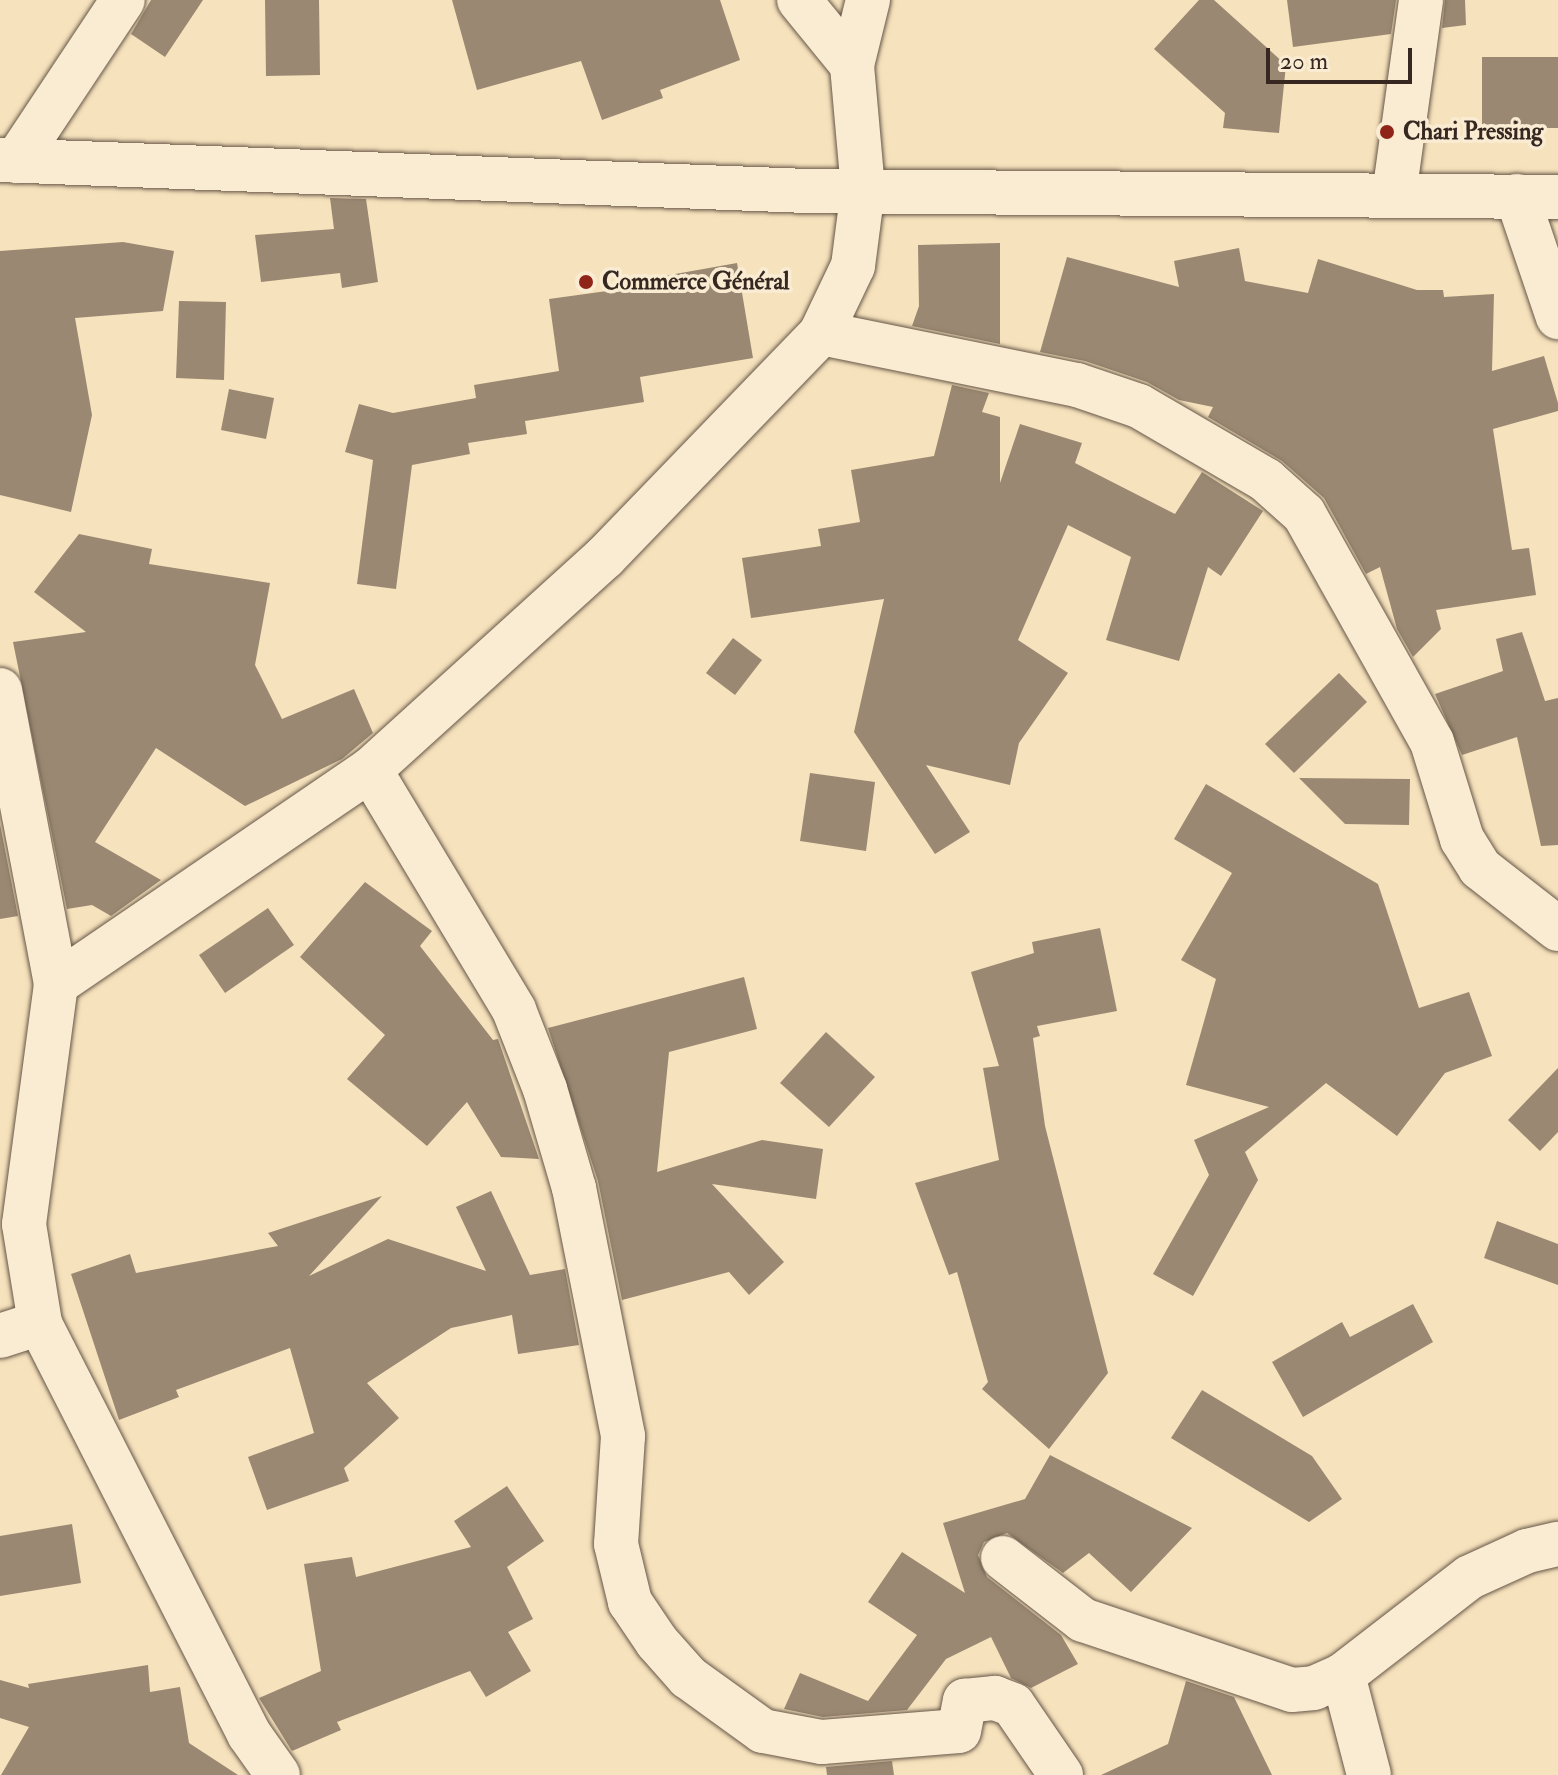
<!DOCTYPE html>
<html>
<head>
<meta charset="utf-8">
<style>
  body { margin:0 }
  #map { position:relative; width:1558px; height:1775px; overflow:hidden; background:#f6e2bc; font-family:"IM FELL Double Pica",serif }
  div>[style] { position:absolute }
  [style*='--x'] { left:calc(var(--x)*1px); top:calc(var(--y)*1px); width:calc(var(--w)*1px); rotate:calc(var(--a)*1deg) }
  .building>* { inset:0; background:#9a8872 }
  .roads { filter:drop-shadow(0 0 2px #665648) drop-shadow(0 0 2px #665648) }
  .minor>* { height:44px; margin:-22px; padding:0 22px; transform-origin:22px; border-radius:22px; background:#f9ecd3 }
  .tertiary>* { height:44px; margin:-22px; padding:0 22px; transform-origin:22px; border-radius:22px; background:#f9ecd3 }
  .dots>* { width:22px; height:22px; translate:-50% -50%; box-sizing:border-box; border:4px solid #f9ecd3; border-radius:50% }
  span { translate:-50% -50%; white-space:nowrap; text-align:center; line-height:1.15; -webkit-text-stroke:7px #f9ecd3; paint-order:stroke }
  .poi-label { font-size:24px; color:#362721; font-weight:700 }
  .left { translate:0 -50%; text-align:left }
  .scale { position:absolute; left:1266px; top:48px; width:146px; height:36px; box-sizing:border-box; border:4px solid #362721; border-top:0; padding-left:10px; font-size:24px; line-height:28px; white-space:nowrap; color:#362721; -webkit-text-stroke:6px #f9ecd3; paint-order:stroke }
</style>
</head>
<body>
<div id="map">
  <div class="building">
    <i style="clip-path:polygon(151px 0,203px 0,165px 57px,131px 34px)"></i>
    <i style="clip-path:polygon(265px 0,319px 0,320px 75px,266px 76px)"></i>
    <i style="clip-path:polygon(452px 0,720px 0,740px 60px,660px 90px,663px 98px,602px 120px,581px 61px,477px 90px)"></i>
    <i style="clip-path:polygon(1199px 0,1214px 0,1286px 65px,1279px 133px,1223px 128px,1225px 113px,1154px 49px)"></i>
    <i style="clip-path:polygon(1287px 0,1396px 0,1391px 34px,1293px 47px)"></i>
    <i style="clip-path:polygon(1445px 0,1465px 0,1466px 25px,1442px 28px)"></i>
    <i style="clip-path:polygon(1482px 57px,1558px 57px,1558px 128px,1482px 128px)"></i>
    <i style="clip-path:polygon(330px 198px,366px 199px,378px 282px,342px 288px,340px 273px,261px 282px,255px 235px,334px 229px)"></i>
    <i style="clip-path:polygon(123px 242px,174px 251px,163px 311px,75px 318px,92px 415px,71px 512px,0 495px,0 251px)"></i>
    <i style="clip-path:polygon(1000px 243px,1000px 344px,912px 326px,919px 306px,918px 245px)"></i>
    <i style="clip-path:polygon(1239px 248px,1245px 281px,1308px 293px,1318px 259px,1417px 290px,1443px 290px,1444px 297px,1494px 294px,1492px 371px,1544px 356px,1558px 403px,1558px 411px,1493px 429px,1512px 550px,1529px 548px,1536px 595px,1436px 610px,1441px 629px,1413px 657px,1397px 629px,1380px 567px,1366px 574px,1324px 498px,1282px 461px,1208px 417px,1213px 407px,1179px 400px,1147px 382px,1085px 361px,1040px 352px,1067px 257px,1179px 287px,1174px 261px)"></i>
    <i style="clip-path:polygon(737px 263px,753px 358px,640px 377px,644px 402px,525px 421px,527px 434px,468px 443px,470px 454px,412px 465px,396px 589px,357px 584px,373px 460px,345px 452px,359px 404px,393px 413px,476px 398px,474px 385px,559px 371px,549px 299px,665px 283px,664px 276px)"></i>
    <i style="clip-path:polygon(179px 301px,226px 302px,224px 380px,176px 378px)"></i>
    <i style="clip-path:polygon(952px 385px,989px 393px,982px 412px,1000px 417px,1000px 483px,1020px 424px,1082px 443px,1075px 463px,1175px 514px,1202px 472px,1263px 511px,1221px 576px,1208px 567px,1179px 661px,1106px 640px,1131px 557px,1068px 525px,1018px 640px,1068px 673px,1019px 743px,1010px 785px,926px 765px,970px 832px,935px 854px,854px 732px,884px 599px,751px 618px,742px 558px,821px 546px,818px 529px,860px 522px,851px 470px,934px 456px)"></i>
    <i style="clip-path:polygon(229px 389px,274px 398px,266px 439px,221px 430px)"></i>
    <i style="clip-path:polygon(79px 534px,152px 549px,149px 564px,270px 583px,255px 665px,282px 719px,354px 689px,373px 733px,342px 759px,245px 806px,156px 748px,95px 842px,161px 880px,111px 916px,92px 905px,67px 909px,13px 642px,86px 632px,34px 592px)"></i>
    <i style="clip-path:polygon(1522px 632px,1545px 701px,1558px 698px,1558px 845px,1541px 846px,1517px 737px,1462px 755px,1435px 694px,1503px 671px,1496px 639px)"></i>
    <i style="clip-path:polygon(733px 638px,762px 660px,735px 695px,706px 673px)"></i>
    <i style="clip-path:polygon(1339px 673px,1367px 702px,1294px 773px,1265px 744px)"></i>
    <i style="clip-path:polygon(810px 773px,875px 782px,866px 851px,800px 841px)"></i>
    <i style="clip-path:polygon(1299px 778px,1410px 779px,1409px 825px,1345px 824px)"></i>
    <i style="clip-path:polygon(1206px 784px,1378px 884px,1419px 1008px,1469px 992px,1492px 1056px,1445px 1073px,1397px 1136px,1326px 1083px,1245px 1152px,1258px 1180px,1193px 1296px,1153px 1274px,1209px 1175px,1194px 1140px,1269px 1107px,1186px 1085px,1216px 979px,1181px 960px,1232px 873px,1174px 839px)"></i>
    <i style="clip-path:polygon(0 824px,18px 916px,0 919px)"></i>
    <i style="clip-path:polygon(365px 882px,432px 931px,420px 946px,493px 1040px,498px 1039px,539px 1159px,501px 1157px,467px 1102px,427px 1146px,347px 1079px,385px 1035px,300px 957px)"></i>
    <i style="clip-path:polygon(268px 908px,294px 945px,225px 993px,199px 955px)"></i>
    <i style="clip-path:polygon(1100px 928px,1117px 1011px,1037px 1026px,1040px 1036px,1033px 1038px,1045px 1126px,1108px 1373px,1049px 1449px,982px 1389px,988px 1382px,957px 1272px,949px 1275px,915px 1183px,999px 1160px,983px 1068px,999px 1066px,971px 972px,1034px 953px,1032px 942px)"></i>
    <i style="clip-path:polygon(744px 977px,757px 1029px,669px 1052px,657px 1172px,762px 1140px,823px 1149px,816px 1199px,712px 1184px,784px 1262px,749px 1295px,729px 1272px,622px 1300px,598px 1181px,548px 1028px)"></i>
    <i style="clip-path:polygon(826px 1032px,875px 1077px,829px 1127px,780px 1083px)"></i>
    <i style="clip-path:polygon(1558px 1068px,1558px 1132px,1540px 1151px,1508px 1120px)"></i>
    <i style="clip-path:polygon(491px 1191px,530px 1275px,565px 1269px,579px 1345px,518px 1354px,512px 1315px,451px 1328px,367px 1383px,399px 1418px,344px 1468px,349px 1481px,267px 1510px,248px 1457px,314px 1433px,290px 1348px,176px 1390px,179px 1397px,119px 1420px,71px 1274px,130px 1254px,136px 1273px,278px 1246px,268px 1233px,382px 1196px,309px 1276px,388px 1239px,486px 1271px,456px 1207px)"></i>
    <i style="clip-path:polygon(1497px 1221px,1558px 1244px,1558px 1285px,1484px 1258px)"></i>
    <i style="clip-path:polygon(1413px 1304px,1433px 1342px,1303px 1417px,1272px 1362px,1342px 1322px,1350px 1337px)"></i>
    <i style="clip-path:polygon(1202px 1390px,1312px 1456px,1342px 1499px,1309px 1522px,1171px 1438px)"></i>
    <i style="clip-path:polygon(1050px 1455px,1192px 1528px,1131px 1592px,1089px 1553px,1063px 1573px,1007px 1533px,984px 1542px,978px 1555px,987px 1577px,1061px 1635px,1078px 1664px,1031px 1688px,1011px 1678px,991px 1637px,946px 1659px,907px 1710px,823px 1717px,784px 1709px,800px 1673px,868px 1701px,917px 1635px,868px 1602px,902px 1552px,965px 1593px,943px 1523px,1025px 1499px)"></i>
    <i style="clip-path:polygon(507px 1486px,544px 1541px,507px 1567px,533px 1619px,508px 1632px,531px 1671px,486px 1697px,470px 1671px,337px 1722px,341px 1730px,292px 1751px,259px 1698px,321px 1671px,304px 1564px,352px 1557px,356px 1577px,471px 1547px,454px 1521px)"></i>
    <i style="clip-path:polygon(72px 1524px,81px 1583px,0 1596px,0 1536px)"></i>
    <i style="clip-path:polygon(148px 1665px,150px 1692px,180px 1687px,189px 1743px,238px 1775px,1px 1775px,29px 1727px,0 1718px,0 1680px,29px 1688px,28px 1684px)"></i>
    <i style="clip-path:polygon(1186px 1681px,1234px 1697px,1272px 1775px,1101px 1775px,1168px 1744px)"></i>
    <i style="clip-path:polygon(892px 1761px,894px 1775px,827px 1775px,826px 1767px)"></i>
  </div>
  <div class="roads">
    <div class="minor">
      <i style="--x:799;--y:0;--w:84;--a:50.8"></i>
      <i style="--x:16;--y:161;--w:193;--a:-56.4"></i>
      <i style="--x:1394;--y:195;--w:197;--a:-82.1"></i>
      <i style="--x:1517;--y:196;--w:128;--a:71.3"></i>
      <i style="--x:821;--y:333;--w:261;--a:11.5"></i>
      <i style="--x:1077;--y:385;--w:65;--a:18.7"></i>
      <i style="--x:1139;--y:406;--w:147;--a:30.2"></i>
      <i style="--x:1266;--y:480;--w:51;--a:41.8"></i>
      <i style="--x:1304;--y:514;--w:261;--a:60.7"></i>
      <i style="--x:1432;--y:742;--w:102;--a:72.8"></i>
      <i style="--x:1462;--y:839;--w:34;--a:58"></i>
      <i style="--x:1480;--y:868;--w:99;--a:38"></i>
      <i style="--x:0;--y:690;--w:299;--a:79.2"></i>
      <i style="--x:370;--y:770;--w:280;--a:59"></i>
      <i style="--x:514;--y:1010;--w:85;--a:68.6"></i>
      <i style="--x:545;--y:1089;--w:103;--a:73.7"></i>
      <i style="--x:574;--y:1188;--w:253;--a:78.8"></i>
      <i style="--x:623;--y:1436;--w:108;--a:93.7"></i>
      <i style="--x:616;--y:1544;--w:60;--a:76.4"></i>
      <i style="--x:630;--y:1602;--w:48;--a:56"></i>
      <i style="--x:657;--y:1642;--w:47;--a:48.5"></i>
      <i style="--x:688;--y:1677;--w:92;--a:35.8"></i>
      <i style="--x:763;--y:1731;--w:60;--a:10.6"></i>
      <i style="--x:822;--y:1742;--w:137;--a:-4.6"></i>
      <i style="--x:959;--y:1731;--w:31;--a:-79"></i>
      <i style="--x:965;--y:1701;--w:30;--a:-6"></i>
      <i style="--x:995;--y:1698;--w:19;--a:21"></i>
      <i style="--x:1013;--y:1705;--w:85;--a:55.6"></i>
      <i style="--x:0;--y:1336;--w:42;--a:-18"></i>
      <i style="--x:1003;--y:1558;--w:101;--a:37.8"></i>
      <i style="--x:1083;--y:1620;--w:220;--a:18.5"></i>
      <i style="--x:1292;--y:1690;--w:22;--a:-5"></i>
      <i style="--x:1314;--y:1688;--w:32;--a:-24"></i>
      <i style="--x:1343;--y:1675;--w:160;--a:-37.7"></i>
      <i style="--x:1470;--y:1577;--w:63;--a:-24.5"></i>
      <i style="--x:1527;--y:1551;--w:32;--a:-13"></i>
      <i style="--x:1343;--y:1675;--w:103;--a:75.4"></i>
      <i style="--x:278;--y:1775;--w:50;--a:-125.3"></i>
      <i style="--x:249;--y:1734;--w:461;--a:-117"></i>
      <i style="--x:40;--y:1323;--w:100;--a:-99.2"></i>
      <i style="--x:24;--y:1224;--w:242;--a:-82.4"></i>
      <i style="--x:56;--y:984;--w:380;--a:-34.3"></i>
      <i style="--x:370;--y:770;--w:317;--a:-42.2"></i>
      <i style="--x:605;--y:557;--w:311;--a:-46"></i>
      <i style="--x:821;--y:333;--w:74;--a:-64.5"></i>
      <i style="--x:853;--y:266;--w:78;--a:-82.6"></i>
      <i style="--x:863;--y:189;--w:124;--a:-95.1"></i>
      <i style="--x:852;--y:65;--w:67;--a:-76.2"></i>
    </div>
    <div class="tertiary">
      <i style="--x:0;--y:160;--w:809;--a:2.2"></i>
      <i style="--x:808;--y:191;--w:750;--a:0.46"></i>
    </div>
  </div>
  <div class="dots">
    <i style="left:1387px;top:132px;background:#8f2418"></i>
    <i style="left:586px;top:282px;background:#8f2418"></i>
  </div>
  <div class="poi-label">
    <span class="left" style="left:1403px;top:132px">Chari Pressing</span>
    <span class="left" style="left:602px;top:282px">Commerce Général</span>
  </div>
  <div class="scale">20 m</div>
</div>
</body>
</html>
